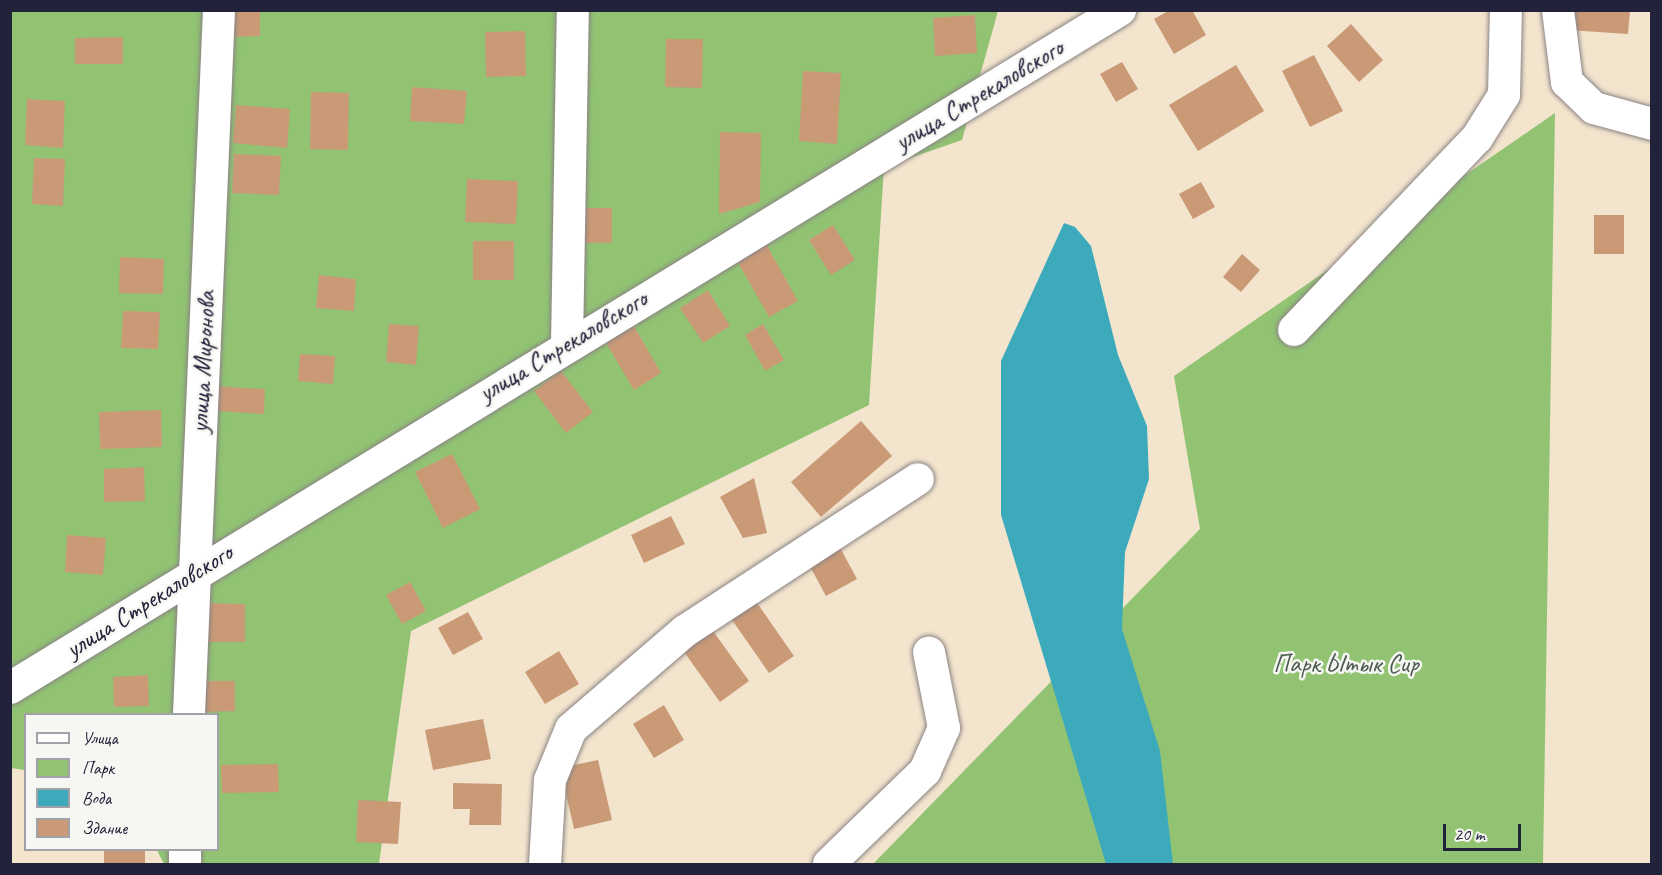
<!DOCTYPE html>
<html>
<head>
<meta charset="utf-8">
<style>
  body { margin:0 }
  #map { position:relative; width:1662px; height:875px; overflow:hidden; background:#f2e4cd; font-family:Caveat,sans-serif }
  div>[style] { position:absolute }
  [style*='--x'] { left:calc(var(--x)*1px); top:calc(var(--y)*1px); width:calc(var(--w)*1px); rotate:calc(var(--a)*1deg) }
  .green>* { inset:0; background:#91c373 }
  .water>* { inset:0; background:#3daabc }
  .building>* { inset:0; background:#ca9a77 }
  .roads { filter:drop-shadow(0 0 2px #8a8384) drop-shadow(0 0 2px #8a8384) }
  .minor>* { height:32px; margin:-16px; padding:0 16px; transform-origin:16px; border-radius:16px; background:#fff }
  span { translate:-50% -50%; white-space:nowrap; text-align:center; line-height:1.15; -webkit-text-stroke:5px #f6f6f2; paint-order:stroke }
  .street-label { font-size:26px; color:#22223b }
  .park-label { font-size:26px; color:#495a4f }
  .frame { position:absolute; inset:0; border:12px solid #22223b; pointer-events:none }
  .legend { position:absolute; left:24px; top:713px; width:195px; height:138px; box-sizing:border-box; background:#f6f6f2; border:2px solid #a1a1a9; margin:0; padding:8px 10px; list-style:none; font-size:18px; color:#22223b }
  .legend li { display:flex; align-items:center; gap:12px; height:30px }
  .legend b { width:30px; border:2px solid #a1a1a9 }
  .scale { position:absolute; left:1443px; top:824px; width:78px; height:27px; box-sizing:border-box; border:3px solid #22223b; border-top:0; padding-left:8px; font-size:18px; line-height:21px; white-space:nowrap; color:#22223b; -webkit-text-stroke:4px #f6f6f2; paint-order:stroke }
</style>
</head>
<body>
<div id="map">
  <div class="green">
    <i style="clip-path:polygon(11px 11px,998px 11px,962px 140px,884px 167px,869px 405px,411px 631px,379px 864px,164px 864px,157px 850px,218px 850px,218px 714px,26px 714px,25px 770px,11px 768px)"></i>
    <i style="clip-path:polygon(1555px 113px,1543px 864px,873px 864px,1200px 529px,1174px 376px)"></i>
  </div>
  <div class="water">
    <i style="clip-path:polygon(1064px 223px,1075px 227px,1091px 246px,1118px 355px,1147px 426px,1149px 479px,1125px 552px,1122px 629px,1160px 751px,1173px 864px,1106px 864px,1001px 515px,1001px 361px)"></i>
  </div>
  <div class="building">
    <i style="clip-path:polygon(228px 10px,260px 10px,260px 36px,228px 37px)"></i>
    <i style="clip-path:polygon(1170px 10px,1192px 10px,1206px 35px,1174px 54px,1154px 19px)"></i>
    <i style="clip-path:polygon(1569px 10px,1630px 10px,1628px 34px,1568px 30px)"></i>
    <i style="clip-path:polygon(975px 15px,977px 53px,935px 56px,933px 18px)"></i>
    <i style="clip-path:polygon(1351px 24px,1383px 60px,1359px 82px,1327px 46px)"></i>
    <i style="clip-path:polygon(525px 31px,526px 76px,486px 77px,485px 32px)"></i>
    <i style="clip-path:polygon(123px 37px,123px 64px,75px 64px,75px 38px)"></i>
    <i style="clip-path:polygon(666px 39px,703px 39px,702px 88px,665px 87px)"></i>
    <i style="clip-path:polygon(1314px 55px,1343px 111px,1310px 127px,1282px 71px)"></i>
    <i style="clip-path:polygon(1122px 62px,1138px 89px,1116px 102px,1100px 74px)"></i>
    <i style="clip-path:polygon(1236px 65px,1264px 111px,1198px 151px,1169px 105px)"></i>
    <i style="clip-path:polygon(803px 71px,841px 73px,837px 144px,799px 141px)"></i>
    <i style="clip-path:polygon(412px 87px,467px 91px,464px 124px,410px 121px)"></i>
    <i style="clip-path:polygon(311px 92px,349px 93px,348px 150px,310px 149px)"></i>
    <i style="clip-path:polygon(27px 99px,65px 101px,63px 148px,25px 145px)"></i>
    <i style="clip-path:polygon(236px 105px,290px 109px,287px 148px,233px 143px)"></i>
    <i style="clip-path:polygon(720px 132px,761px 133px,760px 202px,719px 214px)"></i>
    <i style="clip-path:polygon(234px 154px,281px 156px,279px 195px,232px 193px)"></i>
    <i style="clip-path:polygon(34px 158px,65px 159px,63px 206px,32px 204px)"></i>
    <i style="clip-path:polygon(467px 179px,518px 181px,516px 224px,465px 222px)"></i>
    <i style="clip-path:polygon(1201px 182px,1215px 207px,1193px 219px,1179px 194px)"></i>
    <i style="clip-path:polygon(580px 208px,612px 208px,612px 243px,580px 243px)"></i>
    <i style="clip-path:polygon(1594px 215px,1624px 215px,1624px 254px,1594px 254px)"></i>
    <i style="clip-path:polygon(833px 225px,855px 260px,831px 275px,809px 240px)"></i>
    <i style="clip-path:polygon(473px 241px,514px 241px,514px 280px,473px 280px)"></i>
    <i style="clip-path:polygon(766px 244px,798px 301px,769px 317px,737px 261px)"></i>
    <i style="clip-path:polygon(1242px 254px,1260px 270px,1241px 292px,1223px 277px)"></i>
    <i style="clip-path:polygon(120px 257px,164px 259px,163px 294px,119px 293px)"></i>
    <i style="clip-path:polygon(319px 275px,356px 279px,354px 311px,316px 308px)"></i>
    <i style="clip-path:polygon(708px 290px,730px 326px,703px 343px,680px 308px)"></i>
    <i style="clip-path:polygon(123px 311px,160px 312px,158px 349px,121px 348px)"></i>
    <i style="clip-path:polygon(389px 324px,419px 326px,416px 365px,386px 362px)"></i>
    <i style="clip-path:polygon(763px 324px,784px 360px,765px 371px,745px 335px)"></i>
    <i style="clip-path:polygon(634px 326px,661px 373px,634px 390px,606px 343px)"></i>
    <i style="clip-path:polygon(300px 354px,335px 356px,333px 384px,298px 381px)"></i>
    <i style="clip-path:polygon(561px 371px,593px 412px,566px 433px,534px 391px)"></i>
    <i style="clip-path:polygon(208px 386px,265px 389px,264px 414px,216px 411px)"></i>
    <i style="clip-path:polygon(161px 410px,162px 447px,100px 449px,99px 412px)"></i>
    <i style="clip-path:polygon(861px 421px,892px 456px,821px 517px,791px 482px)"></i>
    <i style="clip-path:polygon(452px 454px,480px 509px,443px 528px,415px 472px)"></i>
    <i style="clip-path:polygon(144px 467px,145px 501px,104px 502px,104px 469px)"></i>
    <i style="clip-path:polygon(754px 478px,767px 533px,743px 538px,720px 497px)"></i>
    <i style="clip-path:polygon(671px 516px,685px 544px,644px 563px,631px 535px)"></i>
    <i style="clip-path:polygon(67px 535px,106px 538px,103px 575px,65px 572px)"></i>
    <i style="clip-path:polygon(837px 542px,857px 579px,826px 596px,806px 559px)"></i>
    <i style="clip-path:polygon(410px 582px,426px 611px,402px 624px,386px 595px)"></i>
    <i style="clip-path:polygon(755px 600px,794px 656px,769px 673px,730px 617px)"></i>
    <i style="clip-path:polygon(201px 603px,245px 604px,245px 642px,200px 642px)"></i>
    <i style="clip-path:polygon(468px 612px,483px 639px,453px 655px,438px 628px)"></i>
    <i style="clip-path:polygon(708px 624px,749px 681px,720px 702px,679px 645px)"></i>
    <i style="clip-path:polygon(559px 651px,579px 684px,545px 704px,525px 672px)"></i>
    <i style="clip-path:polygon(148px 675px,149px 706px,114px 707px,113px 677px)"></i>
    <i style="clip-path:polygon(204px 681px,235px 681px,235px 711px,204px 712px)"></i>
    <i style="clip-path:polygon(664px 705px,684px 740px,654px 758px,633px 724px)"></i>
    <i style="clip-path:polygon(483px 719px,491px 759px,433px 770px,425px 730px)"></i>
    <i style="clip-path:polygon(598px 760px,612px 820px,574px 829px,560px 768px)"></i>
    <i style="clip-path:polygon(278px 764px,279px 792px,222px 793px,221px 765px)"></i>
    <i style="clip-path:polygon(453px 783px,502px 784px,501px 825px,469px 825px,470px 809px,453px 809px)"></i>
    <i style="clip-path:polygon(358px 800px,401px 802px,398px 844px,356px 842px)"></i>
    <i style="clip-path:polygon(104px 850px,145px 850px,145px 864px,104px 864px)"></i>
  </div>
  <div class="roads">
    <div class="minor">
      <i style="--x:1558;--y:10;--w:73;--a:82.9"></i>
      <i style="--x:1567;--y:82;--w:37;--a:44"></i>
      <i style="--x:1594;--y:108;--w:60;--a:15.4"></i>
      <i style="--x:1294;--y:330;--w:265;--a:-46.4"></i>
      <i style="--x:1477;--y:138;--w:51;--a:-57.9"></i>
      <i style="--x:1504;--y:95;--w:85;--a:-88.7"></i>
      <i style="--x:567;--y:344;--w:334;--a:-89"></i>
      <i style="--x:10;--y:688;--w:1301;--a:-31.42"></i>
      <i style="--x:189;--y:714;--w:705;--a:-87.56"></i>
      <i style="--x:185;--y:864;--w:14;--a:-90"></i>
      <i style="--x:545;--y:864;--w:84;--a:-86.6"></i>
      <i style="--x:550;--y:780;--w:55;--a:-67.6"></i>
      <i style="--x:571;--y:729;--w:150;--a:-40.7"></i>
      <i style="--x:685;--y:631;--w:278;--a:-33.1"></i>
      <i style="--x:829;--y:864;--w:134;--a:-44.1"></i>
      <i style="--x:925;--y:771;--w:47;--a:-66.2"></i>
      <i style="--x:944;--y:728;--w:77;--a:-101.2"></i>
    </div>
  </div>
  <div class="street-label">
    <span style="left:979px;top:95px;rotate:-31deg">улица Стрекаловского</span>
    <span style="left:563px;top:346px;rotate:-31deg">улица Стрекаловского</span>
    <span style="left:203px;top:362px;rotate:-87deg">улица Миронова</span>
    <span style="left:149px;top:601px;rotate:-32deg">улица Стрекаловского</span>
  </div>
  <div class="park-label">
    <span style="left:1346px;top:664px">Парк Ытык Сир</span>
  </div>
  <div class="frame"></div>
  <ul class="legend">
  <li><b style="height:8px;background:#fff"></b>Улица</li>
  <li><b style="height:16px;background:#91c373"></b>Парк</li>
  <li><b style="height:16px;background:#3daabc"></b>Вода</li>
  <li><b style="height:16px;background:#ca9a77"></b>Здание</li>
  </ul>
  <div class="scale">20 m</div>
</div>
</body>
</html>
